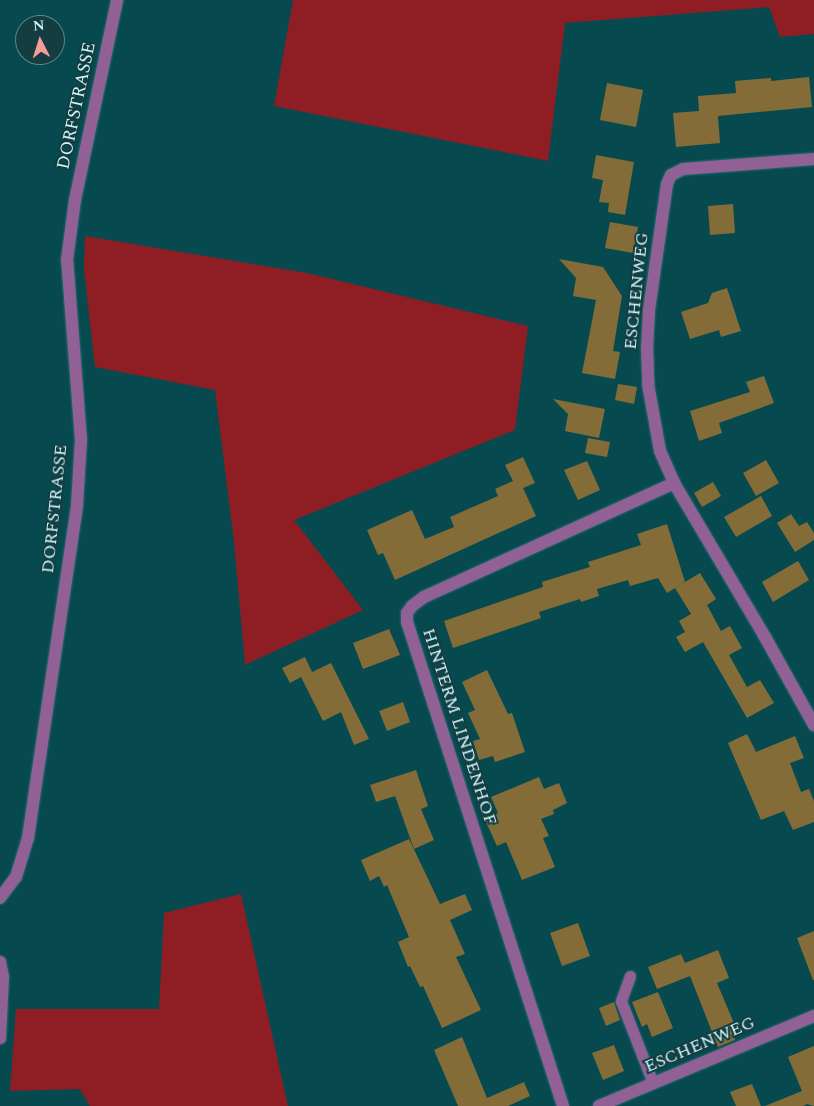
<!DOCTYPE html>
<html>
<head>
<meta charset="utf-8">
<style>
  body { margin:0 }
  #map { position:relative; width:814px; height:1106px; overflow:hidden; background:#064a4f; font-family:Spectral,serif }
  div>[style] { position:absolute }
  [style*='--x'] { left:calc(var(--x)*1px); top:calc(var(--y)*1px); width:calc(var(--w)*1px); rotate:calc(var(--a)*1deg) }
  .green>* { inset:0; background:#8f1e24 }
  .building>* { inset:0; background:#846c38 }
  .roads { filter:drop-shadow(0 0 1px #2a696e) drop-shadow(0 0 1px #2a696e) }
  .service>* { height:11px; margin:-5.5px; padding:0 5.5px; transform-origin:5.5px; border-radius:5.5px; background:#916195 }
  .minor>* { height:12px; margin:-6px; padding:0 6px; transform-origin:6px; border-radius:6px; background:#916195 }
  .tertiary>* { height:12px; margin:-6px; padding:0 6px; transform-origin:6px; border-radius:6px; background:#916195 }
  span { translate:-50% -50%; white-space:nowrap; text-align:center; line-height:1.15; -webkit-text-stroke:4px #133d41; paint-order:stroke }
  .street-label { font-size:18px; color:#d0f5f9 }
  .north { position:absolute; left:15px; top:15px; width:50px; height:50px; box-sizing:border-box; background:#133d41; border:1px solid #5f878b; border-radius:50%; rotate:355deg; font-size:14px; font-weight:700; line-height:20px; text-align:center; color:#d0f5f9 }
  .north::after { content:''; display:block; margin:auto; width:18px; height:22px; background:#f59c96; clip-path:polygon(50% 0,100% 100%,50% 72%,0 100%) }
</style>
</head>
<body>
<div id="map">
  <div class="green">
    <i style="clip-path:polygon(293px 0,814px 0,814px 34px,780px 37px,769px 7px,565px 23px,548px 161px,274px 106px)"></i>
    <i style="clip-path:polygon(85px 236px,307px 273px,528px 326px,515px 430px,294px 520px,363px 610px,245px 665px,234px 542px,215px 390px,95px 367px,84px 269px)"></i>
    <i style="clip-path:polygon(241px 894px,288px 1106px,90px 1106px,80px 1089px,10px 1091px,16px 1009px,159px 1009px,164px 913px)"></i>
  </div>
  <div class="building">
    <i style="clip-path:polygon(809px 77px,812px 107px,718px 116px,720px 143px,676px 147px,673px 113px,699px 111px,698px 96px,736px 93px,735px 81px,771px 78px,771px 81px)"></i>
    <i style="clip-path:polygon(607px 83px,643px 90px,636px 127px,600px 120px)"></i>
    <i style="clip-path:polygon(596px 155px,634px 162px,625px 215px,608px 212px,609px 203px,599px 202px,603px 180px,592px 178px)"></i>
    <i style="clip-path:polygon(733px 204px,735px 233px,710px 235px,708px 206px)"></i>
    <i style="clip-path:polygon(610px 222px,638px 227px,633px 253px,605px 248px)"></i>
    <i style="clip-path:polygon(559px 259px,603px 267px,622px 296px,613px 351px,620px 352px,615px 379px,582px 373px,596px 300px,573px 296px,576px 278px)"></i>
    <i style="clip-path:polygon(727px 288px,741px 331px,721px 337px,719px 330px,690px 339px,681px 312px,708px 303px,712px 293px)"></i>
    <i style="clip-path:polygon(764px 376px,774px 403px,719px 423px,722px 433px,699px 441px,690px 411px,750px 392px,746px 382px)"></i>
    <i style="clip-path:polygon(618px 384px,637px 387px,634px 404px,615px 400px)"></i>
    <i style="clip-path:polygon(553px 399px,605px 409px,599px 438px,565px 431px,568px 414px)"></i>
    <i style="clip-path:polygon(588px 438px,610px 442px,607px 457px,585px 453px)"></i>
    <i style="clip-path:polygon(523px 457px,535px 483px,523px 488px,536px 516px,395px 580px,383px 553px,378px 555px,367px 530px,412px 510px,425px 539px,454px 527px,450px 517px,498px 496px,495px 489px,513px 481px,505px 465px)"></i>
    <i style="clip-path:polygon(766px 460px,779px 483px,756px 496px,743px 473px)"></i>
    <i style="clip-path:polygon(587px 461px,600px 490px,578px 500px,564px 470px)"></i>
    <i style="clip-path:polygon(713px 482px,721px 496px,702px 507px,694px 493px)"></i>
    <i style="clip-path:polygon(761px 496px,772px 516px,736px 537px,724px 517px)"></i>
    <i style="clip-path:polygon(791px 514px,799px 526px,807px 522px,814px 533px,814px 540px,795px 552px,777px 523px)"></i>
    <i style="clip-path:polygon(667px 524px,685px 582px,667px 593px,658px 578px,630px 586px,628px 580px,597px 589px,599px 596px,581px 602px,580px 599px,539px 612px,541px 618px,453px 648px,444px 621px,543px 587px,542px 582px,590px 567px,588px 562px,641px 545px,637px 534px)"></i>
    <i style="clip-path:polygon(798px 561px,809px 580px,773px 602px,762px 582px)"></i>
    <i style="clip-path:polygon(700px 573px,716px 599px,707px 605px,721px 631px,730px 626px,742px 648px,729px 655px,747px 687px,760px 680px,774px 703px,747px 718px,703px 642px,685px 652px,676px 637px,685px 632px,679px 621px,691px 614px,675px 588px)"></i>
    <i style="clip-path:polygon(389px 629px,400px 655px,363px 669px,353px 643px)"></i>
    <i style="clip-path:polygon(305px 657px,312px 672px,331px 663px,369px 739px,354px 745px,341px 712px,323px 721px,301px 677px,290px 683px,282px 668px)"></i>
    <i style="clip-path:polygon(487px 670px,508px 714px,512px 713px,525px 752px,495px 762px,493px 756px,479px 760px,473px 741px,480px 739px,468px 713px,475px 710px,462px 682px)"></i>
    <i style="clip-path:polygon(403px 702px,410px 722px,387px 731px,379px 711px)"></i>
    <i style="clip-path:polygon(747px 734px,756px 752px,795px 736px,804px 758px,790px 763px,801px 792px,809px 789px,814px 801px,814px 822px,793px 830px,784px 811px,761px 820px,728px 743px)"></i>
    <i style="clip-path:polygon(416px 770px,428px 806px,421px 809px,434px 840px,414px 849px,395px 796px,376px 802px,370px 785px)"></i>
    <i style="clip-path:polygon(539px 777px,544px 789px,559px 783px,567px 803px,553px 810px,554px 814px,541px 819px,549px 836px,543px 838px,555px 867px,522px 880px,506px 842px,497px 846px,485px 820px,498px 813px,491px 797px)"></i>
    <i style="clip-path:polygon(409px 839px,440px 904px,465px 894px,472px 910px,450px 920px,465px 954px,456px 957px,481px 1010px,442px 1028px,423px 986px,420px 987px,410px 966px,408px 967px,398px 942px,409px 937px,387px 885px,384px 887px,379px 876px,370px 881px,361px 860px)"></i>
    <i style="clip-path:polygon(578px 923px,590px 956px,562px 966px,550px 933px)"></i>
    <i style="clip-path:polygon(814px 931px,814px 980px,813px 980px,797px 938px)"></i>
    <i style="clip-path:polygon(718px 950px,729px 978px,717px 983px,736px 1028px,732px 1030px,735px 1040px,718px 1047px,690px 976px,657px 989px,648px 967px,681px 954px,685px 963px)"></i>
    <i style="clip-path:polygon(658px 992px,673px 1028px,652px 1037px,647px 1024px,642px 1027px,632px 1002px)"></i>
    <i style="clip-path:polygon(614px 1002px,620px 1020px,606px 1026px,599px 1008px)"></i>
    <i style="clip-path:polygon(462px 1037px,487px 1098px,524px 1082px,530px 1096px,508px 1106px,458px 1106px,434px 1050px)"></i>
    <i style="clip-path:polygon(614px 1045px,624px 1071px,603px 1080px,592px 1053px)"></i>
    <i style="clip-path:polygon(814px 1046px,814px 1106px,807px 1104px,803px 1106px,765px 1106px,802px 1091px,788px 1057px)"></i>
    <i style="clip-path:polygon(752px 1084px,761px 1106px,736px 1106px,730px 1092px)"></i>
  </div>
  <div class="roads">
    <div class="service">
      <i style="--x:0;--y:961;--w:16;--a:79"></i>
      <i style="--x:3;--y:977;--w:61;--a:92.8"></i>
      <i style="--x:630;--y:976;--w:27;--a:110"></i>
      <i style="--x:621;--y:1001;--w:88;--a:68.7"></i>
    </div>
    <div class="minor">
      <i style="--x:814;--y:159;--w:131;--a:175.6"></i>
      <i style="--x:683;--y:169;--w:13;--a:153"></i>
      <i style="--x:671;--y:175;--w:10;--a:114"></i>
      <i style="--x:667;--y:184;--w:128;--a:98.1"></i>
      <i style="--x:649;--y:311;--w:35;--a:93"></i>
      <i style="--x:647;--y:346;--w:38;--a:88"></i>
      <i style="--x:648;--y:384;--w:68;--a:79.8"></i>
      <i style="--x:660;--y:451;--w:35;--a:66"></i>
      <i style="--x:674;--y:483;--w:179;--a:59.4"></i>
      <i style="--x:765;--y:637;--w:101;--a:60.9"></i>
      <i style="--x:563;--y:1106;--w:509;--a:-107.86"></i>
      <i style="--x:407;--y:622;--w:9;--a:-90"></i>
      <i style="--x:407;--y:613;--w:9;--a:-54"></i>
      <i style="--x:412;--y:606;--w:15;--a:-37"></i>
      <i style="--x:424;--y:597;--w:275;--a:-24.5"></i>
      <i style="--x:599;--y:1106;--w:233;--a:-22.7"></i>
    </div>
    <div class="tertiary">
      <i style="--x:0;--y:898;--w:26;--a:-53"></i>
      <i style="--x:16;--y:877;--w:41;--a:-72.9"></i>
      <i style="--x:28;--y:838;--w:337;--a:-81.6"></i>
      <i style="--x:77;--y:505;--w:65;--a:-86.5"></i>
      <i style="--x:81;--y:440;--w:181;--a:-94.4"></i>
      <i style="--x:67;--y:260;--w:61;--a:-82.4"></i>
      <i style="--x:75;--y:200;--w:204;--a:-78.1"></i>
    </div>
  </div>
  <div class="street-label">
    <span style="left:77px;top:106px;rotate:-78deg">DORFSTRASSE</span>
    <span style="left:637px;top:291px;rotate:-84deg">ESCHENWEG</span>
    <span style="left:55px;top:509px;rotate:-84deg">DORFSTRASSE</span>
    <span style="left:459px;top:727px;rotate:72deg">HINTERM LINDENHOF</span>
    <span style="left:700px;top:1045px;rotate:-23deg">ESCHENWEG</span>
  </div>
  <div class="north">N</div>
</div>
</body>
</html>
